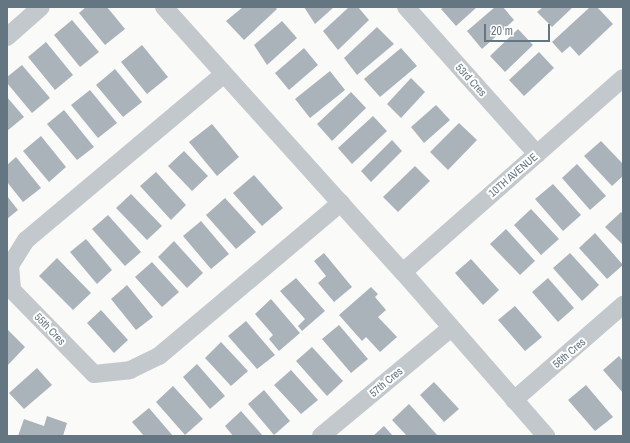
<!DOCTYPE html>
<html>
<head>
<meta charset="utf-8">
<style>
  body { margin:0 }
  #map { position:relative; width:630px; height:443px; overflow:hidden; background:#fafaf8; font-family:"Archivo Narrow",sans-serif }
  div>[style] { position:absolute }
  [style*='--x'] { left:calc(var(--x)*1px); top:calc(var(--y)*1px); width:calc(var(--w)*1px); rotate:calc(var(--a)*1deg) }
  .building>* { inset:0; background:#aab3b9 }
  .minor>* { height:18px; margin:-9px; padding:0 9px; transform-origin:9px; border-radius:9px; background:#c3c8cc }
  span { translate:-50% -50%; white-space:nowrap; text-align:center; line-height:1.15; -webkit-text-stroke:4px #fff; paint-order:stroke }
  .street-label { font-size:11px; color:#657683 }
  .frame { position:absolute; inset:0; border:8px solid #657683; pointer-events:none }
  .scale { position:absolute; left:484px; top:24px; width:66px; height:18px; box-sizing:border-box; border:2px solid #657683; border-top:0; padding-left:5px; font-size:12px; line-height:14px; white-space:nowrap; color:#657683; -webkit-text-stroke:3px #fff; paint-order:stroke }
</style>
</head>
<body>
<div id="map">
  <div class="building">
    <i style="clip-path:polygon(86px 7px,107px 7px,125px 29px,105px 45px,79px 13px)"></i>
    <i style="clip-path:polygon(243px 7px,275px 7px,277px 9px,244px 40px,226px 21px)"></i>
    <i style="clip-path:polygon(304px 7px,334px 7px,315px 24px)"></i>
    <i style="clip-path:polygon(349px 7px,358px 7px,369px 20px,338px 50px,323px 31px)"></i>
    <i style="clip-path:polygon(444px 7px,477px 7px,456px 26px,441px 9px)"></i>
    <i style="clip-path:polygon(495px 7px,503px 7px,514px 20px,482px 49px,467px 31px)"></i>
    <i style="clip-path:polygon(543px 7px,573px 7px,552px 27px,537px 12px)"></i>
    <i style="clip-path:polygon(590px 7px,597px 7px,613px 24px,579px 56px,570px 46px,562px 53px,552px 42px)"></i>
    <i style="clip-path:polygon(72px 20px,99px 52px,80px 67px,54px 35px)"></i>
    <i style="clip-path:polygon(282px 21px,297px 38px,267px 65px,254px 45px)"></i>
    <i style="clip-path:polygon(377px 27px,394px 44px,357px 75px,344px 58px)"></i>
    <i style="clip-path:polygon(518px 29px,533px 45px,505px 72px,490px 56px)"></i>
    <i style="clip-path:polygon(46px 42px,73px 75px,55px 90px,28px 57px)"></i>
    <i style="clip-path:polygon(142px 45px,168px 77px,147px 94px,121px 62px)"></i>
    <i style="clip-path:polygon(304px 48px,318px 65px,289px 90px,275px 73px)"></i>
    <i style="clip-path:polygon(401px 48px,417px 66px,380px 97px,364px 79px)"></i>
    <i style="clip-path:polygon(539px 52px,554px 68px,524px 96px,509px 80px)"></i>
    <i style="clip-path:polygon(22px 65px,50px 98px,32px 113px,7px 83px,7px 77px)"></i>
    <i style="clip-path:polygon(115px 69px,142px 102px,123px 117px,96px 85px)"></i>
    <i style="clip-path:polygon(330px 71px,345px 90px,310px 118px,295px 99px)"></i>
    <i style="clip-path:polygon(411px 78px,425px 92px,401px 118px,387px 104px)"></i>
    <i style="clip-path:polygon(90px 90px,117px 123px,98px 138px,71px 105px)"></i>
    <i style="clip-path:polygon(351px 92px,366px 108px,332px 141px,317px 124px)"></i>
    <i style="clip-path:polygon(7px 97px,24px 117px,7px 131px)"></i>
    <i style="clip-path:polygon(436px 105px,450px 120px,424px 143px,411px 127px)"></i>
    <i style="clip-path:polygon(64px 110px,94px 147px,77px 160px,47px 124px)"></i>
    <i style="clip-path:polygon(373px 116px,387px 131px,352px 164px,338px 148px)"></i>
    <i style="clip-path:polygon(459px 123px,477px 140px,448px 170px,430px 152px)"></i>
    <i style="clip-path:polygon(212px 124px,239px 157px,217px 176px,189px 142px)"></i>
    <i style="clip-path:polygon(41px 136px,66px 167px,49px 182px,23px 151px)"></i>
    <i style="clip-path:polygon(392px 140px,402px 151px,371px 182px,361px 171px)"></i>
    <i style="clip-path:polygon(601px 141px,623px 164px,623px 176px,612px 186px,584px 156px)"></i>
    <i style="clip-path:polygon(184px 151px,208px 176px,192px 191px,168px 166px)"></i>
    <i style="clip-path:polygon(16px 157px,41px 188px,23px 202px,7px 182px,7px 165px)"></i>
    <i style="clip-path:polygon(577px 164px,606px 196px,590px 210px,562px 178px)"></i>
    <i style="clip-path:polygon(415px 166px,430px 181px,398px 212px,383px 197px)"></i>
    <i style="clip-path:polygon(156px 172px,186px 205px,171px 220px,140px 186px)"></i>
    <i style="clip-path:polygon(254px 175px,283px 208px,262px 226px,233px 193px)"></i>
    <i style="clip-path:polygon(553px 184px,581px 215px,563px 231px,535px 199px)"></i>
    <i style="clip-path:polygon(131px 194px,162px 226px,147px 240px,116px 208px)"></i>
    <i style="clip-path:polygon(7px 196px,18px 210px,7px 219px)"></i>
    <i style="clip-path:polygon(225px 198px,256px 232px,236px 249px,206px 215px)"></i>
    <i style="clip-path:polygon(531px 209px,559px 239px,541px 255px,514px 225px)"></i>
    <i style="clip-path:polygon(621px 212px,623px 214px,623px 245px,605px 227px)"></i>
    <i style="clip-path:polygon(108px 215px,141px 252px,125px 266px,92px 229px)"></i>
    <i style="clip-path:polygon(201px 221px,229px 254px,211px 269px,183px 236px)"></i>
    <i style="clip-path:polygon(506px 229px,535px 261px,520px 275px,490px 244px)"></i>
    <i style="clip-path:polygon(595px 233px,623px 265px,607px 279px,579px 248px)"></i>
    <i style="clip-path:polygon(86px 239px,112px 270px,97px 284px,70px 252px)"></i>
    <i style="clip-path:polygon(174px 241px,203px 273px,187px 288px,158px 257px)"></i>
    <i style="clip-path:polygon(324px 253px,352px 287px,334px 302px,318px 283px,326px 276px,314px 261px)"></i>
    <i style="clip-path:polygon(570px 253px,599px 285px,582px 301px,553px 268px)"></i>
    <i style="clip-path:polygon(57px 258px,91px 293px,73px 310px,39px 276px)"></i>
    <i style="clip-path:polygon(471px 259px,499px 290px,483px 305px,455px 273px)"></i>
    <i style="clip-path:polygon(152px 262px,179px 292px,162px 307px,135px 277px)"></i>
    <i style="clip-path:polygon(296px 278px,325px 311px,302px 331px,298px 326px,305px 319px,280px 291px)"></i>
    <i style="clip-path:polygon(548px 278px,574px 308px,558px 322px,532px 292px)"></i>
    <i style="clip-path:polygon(127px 285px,153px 317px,136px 330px,111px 299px)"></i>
    <i style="clip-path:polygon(371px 287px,378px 294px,375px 297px,386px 310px,378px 317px,397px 337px,380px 352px,366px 337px,362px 341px,339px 315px)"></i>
    <i style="clip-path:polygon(271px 299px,300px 333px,279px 351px,269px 339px,273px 335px,255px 314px)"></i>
    <i style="clip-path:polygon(515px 306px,542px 337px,525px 351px,498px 320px)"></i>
    <i style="clip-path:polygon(101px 310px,128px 340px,114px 353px,87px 323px)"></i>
    <i style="clip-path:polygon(246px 321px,275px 355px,257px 369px,228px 336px)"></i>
    <i style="clip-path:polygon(339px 325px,368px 359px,351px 373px,322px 339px)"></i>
    <i style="clip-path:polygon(7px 329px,25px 347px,7px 366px)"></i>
    <i style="clip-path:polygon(221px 342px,248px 371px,231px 386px,205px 358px)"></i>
    <i style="clip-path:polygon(312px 347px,343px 381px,327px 396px,296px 361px)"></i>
    <i style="clip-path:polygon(619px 356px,623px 361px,623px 393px,603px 370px)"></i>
    <i style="clip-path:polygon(197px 364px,225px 396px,210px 409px,183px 377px)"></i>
    <i style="clip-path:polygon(37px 368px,52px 385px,24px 409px,9px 393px)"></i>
    <i style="clip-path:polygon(291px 370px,318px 400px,301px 414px,274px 385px)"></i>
    <i style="clip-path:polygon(434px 382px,459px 409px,444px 422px,420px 395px)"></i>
    <i style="clip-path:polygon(586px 385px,613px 417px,595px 431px,568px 400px)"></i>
    <i style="clip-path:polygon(173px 386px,203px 419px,185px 435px,156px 402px)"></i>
    <i style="clip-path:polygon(264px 390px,290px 421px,274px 435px,248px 404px)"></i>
    <i style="clip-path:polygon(409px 404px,438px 436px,407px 436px,392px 420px)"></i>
    <i style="clip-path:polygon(149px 408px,173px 436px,144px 436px,132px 422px)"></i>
    <i style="clip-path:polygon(241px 411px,263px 436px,233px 436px,225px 426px)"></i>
    <i style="clip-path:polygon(47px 416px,67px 423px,63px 436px,18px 436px,24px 419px,44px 426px)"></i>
    <i style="clip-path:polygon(384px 426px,393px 436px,373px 436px)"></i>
  </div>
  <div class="minor">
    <i style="--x:164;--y:7;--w:357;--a:48"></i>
    <i style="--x:403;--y:272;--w:218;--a:48.9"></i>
    <i style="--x:406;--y:7;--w:197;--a:48.3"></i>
    <i style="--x:7;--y:37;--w:45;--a:-41.4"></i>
    <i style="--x:224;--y:74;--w:258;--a:140"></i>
    <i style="--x:26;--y:240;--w:31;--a:122"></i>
    <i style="--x:10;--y:266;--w:24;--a:85"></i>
    <i style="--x:12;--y:290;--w:117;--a:45.7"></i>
    <i style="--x:94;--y:374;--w:36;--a:-6"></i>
    <i style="--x:130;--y:370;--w:32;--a:-26"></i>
    <i style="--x:159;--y:356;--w:238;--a:-40.1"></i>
    <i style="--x:403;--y:272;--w:293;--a:-41.4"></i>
    <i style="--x:514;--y:400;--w:145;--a:-41.1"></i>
    <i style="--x:321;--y:436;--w:169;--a:-39.7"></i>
  </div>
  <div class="street-label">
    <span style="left:471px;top:80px;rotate:48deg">53rd Cres</span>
    <span style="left:513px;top:175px;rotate:-41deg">10TH AVENUE</span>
    <span style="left:50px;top:329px;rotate:46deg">55th Cres</span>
    <span style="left:569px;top:353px;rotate:-41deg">56th Cres</span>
    <span style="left:386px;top:382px;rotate:-40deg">57th Cres</span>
  </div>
  <div class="frame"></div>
  <div class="scale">20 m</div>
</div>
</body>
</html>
